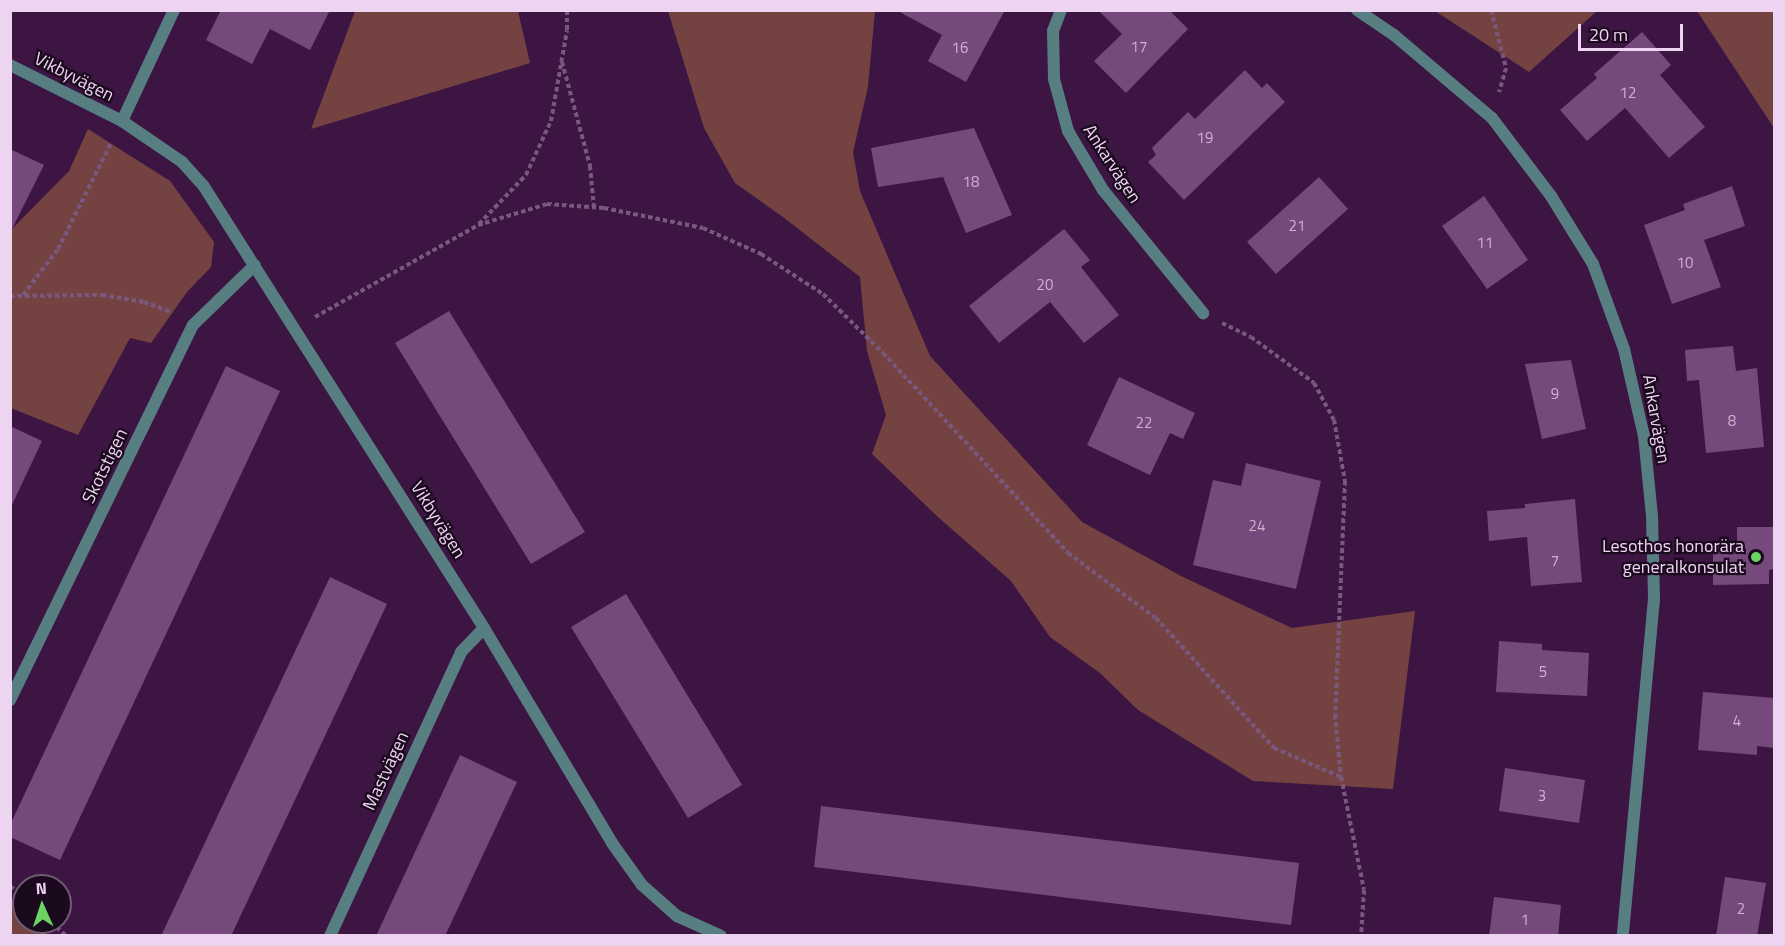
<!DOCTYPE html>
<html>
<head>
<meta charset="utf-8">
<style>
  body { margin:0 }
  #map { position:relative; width:1785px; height:946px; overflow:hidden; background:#3d1543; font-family:"Titillium Web",sans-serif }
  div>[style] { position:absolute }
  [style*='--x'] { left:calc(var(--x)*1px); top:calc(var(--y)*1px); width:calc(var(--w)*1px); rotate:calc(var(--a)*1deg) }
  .green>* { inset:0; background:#744341 }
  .building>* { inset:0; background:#75497b }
  .path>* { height:4px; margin-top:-2px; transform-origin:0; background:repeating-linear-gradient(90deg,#7a577f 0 4.5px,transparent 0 7.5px) }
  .street>* { height:12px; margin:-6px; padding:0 6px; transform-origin:6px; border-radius:6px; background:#577f82 }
  .dots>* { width:16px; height:16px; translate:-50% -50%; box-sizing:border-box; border:3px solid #1b0a1e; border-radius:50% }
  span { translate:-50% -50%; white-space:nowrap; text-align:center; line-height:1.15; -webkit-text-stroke:4.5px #1b0a1e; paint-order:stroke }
  .number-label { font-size:15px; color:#cfb1d3 }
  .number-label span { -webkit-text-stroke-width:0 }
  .street-label { font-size:18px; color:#edd4f0 }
  .poi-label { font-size:18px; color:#edd4f0 }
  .right { translate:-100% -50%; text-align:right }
  .frame { position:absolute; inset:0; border:12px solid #edd4f0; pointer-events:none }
  .north { position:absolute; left:12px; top:874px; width:60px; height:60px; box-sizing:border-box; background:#1b0a1e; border:2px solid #6f5b72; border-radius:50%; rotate:357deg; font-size:16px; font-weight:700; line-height:24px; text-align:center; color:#edd4f0 }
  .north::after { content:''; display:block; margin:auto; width:21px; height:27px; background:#6ad363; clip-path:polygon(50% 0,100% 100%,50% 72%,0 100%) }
  .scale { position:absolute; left:1578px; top:24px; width:105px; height:27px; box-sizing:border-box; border:3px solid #edd4f0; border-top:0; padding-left:8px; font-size:18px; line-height:21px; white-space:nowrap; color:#edd4f0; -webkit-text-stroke:4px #1b0a1e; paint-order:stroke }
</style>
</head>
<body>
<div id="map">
  <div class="green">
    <i style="clip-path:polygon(355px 11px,518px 11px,530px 63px,311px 129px)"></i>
    <i style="clip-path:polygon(668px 11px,875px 11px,868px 87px,853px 152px,860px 191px,930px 356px,1082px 522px,1183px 577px,1292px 628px,1415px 611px,1393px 789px,1253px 781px,1138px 710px,1100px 673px,1050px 637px,1011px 581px,938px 517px,872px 454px,886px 415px,867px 351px,860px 277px,783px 217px,735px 183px,704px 128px)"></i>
    <i style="clip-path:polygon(1435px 11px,1597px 11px,1529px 72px)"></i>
    <i style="clip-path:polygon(1697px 11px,1774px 11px,1774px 128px)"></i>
    <i style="clip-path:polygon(88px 129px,170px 181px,214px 242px,211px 267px,187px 292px,151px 343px,130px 338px,78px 435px,11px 408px,10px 231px,69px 171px)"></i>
    <i style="clip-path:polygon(11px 901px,24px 914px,24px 922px,33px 922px,48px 935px,11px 935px)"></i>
  </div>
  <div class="building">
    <i style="clip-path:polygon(221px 10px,330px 10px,310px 50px,270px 29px,252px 64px,206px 40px)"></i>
    <i style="clip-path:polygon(896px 10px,1005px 10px,966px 82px,928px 61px,942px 35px)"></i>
    <i style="clip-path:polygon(1098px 10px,1169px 10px,1188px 29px,1126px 93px,1094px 61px,1122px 34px)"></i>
    <i style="clip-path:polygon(1642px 32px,1671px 65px,1660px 75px,1705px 127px,1669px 158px,1625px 108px,1587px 141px,1560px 110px,1597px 78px,1594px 74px)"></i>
    <i style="clip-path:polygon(1245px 70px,1262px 88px,1267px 83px,1285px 102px,1184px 200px,1148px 162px,1156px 155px,1152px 148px,1188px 112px,1195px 119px)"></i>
    <i style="clip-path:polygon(974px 128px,1012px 215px,966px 233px,943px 177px,878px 187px,871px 148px)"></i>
    <i style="clip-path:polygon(10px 149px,44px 165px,10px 233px)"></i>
    <i style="clip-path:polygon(1319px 177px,1348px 209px,1276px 274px,1247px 242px)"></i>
    <i style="clip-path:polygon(1732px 186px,1745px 226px,1704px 240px,1721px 287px,1672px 304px,1644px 225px,1685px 210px,1683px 204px)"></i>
    <i style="clip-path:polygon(1484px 196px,1528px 260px,1487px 289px,1442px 226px)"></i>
    <i style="clip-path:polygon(1064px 229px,1090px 260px,1081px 267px,1119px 315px,1084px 343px,1050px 302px,999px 343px,969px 306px)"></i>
    <i style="clip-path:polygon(449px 311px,585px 532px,531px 564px,395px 343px)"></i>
    <i style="clip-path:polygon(1733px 346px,1736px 371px,1757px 368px,1764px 447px,1706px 453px,1699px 380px,1687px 381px,1685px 350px)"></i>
    <i style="clip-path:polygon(1571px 360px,1586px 429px,1542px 439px,1525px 364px)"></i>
    <i style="clip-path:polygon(226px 366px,280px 391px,60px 860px,10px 837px,10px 825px)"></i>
    <i style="clip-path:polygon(1119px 377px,1195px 413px,1183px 439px,1170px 433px,1150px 475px,1087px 445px)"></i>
    <i style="clip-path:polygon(10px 426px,42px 441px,10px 509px)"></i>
    <i style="clip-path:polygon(1246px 463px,1321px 481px,1296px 589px,1193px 565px,1213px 480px,1241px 486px)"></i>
    <i style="clip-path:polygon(1575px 499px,1582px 582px,1531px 586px,1527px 537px,1489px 541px,1487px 511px,1525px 508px,1525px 504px)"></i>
    <i style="clip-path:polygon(1737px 527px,1774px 527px,1774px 569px,1769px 570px,1769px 584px,1713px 585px,1713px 541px,1737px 541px)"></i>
    <i style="clip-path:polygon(330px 577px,387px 604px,231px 936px,161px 936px)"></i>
    <i style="clip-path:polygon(626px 594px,742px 785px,688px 818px,571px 627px)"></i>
    <i style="clip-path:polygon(1499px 641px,1542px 644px,1542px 650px,1589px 653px,1587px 696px,1496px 692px)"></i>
    <i style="clip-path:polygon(1703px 692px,1774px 698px,1774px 748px,1757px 746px,1757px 755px,1698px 750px)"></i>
    <i style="clip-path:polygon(460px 755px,517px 782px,445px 936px,376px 936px)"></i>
    <i style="clip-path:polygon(1505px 768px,1585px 780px,1579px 823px,1499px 811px)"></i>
    <i style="clip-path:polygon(821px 806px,1299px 863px,1291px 925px,814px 867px)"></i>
    <i style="clip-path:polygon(1725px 877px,1766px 883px,1757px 936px,1716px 936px)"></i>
    <i style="clip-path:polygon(1494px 897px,1561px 905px,1558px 936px,1489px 936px)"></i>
  </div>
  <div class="path">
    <i style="--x:1491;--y:10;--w:60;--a:75.5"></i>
    <i style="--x:1506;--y:68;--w:25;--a:106"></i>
    <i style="--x:1773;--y:10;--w:3;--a:72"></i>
    <i style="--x:562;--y:62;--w:108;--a:74.9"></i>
    <i style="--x:590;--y:166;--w:42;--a:84.6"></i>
    <i style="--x:479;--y:224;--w:68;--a:-46.2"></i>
    <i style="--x:526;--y:175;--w:60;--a:-65.2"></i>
    <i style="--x:551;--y:121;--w:92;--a:-80"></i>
    <i style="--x:567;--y:30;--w:20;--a:-90"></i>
    <i style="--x:23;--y:295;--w:58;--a:-52.7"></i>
    <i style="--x:58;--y:249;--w:119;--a:-63.4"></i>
    <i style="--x:10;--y:296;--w:92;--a:-0.6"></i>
    <i style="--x:102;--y:295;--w:43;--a:9.5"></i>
    <i style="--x:144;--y:302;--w:30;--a:20"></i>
    <i style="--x:315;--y:317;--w:187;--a:-29.4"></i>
    <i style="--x:478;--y:225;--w:72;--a:-16.9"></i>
    <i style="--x:547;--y:204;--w:57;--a:4"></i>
    <i style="--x:604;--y:208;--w:101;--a:11.4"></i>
    <i style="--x:703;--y:228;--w:64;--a:24.1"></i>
    <i style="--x:761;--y:254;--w:74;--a:32.8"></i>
    <i style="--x:823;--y:294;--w:84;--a:44.5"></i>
    <i style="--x:883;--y:353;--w:272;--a:47.2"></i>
    <i style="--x:1068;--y:553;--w:109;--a:36.5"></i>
    <i style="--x:1156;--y:618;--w:176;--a:47.8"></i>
    <i style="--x:1274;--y:748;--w:73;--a:23.4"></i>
    <i style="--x:1222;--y:323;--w:32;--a:26"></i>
    <i style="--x:1251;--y:337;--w:78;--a:36.1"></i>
    <i style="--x:1314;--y:383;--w:42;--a:61.6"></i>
    <i style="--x:1334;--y:420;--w:62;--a:79.8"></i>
    <i style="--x:1345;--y:481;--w:234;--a:92.4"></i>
    <i style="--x:1335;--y:715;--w:62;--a:84.5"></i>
    <i style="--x:1341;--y:777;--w:115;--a:78.5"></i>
    <i style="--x:1364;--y:890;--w:46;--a:93.7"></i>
    <i style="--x:10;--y:886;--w:18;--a:41"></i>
    <i style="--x:51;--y:922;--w:21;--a:43"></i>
  </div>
  <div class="street">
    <i style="--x:1061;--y:10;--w:22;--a:111"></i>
    <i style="--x:1053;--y:31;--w:48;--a:88.8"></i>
    <i style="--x:1054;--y:79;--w:54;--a:74.9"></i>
    <i style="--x:1068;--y:131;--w:69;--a:59.3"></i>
    <i style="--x:1103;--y:190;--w:159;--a:50.9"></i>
    <i style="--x:1357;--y:10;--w:45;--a:34"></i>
    <i style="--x:1394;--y:35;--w:128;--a:40.3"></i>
    <i style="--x:1492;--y:118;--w:98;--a:52.9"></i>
    <i style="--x:1551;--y:196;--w:80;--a:58.3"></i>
    <i style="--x:1593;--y:264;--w:90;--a:70"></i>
    <i style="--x:1624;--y:349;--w:89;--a:77.1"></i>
    <i style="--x:1644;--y:436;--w:80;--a:84.3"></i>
    <i style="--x:1652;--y:516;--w:83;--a:88.6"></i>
    <i style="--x:1654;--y:599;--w:338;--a:95.3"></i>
    <i style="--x:10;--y:65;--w:125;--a:26.6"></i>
    <i style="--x:122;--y:121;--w:73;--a:34.3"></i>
    <i style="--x:182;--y:162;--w:31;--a:48"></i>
    <i style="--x:203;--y:185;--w:525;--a:57.61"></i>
    <i style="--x:484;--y:628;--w:250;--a:59.2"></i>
    <i style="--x:612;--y:843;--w:52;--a:54.5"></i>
    <i style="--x:642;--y:885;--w:47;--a:41.5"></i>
    <i style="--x:677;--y:916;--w:48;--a:24.4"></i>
    <i style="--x:122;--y:121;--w:123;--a:-64.9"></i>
    <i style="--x:10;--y:700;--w:417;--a:-64"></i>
    <i style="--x:193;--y:325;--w:86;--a:-44.1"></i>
    <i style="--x:330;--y:936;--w:313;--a:-65.2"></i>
    <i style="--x:461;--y:652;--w:33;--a:-46"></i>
  </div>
  <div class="dots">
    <i style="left:1756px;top:557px;background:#6ad363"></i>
  </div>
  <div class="number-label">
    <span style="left:1139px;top:47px">17</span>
    <span style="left:960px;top:48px">16</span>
    <span style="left:1628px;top:93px">12</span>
    <span style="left:1205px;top:138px">19</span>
    <span style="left:971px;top:182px">18</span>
    <span style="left:1297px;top:226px">21</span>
    <span style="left:1485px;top:243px">11</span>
    <span style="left:1685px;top:263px">10</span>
    <span style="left:1045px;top:285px">20</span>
    <span style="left:1555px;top:394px">9</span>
    <span style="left:1732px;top:421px">8</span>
    <span style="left:1144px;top:423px">22</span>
    <span style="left:1257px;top:526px">24</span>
    <span style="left:1555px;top:561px">7</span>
    <span style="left:1543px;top:672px">5</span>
    <span style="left:1737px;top:721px">4</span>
    <span style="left:1542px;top:796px">3</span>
    <span style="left:1741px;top:909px">2</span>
    <span style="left:1525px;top:920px">1</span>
  </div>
  <div class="street-label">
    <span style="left:74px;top:77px;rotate:27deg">Vikbyvägen</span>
    <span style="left:1112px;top:164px;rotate:57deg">Ankarvägen</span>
    <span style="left:1656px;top:419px;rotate:80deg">Ankarvägen</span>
    <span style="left:105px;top:466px;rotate:-64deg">Skotstigen</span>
    <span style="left:438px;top:520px;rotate:58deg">Vikbyvägen</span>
    <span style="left:386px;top:771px;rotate:-65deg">Mastvägen</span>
  </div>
  <div class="poi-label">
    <span class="right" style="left:1744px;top:557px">Lesothos honorära<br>generalkonsulat</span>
  </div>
  <div class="frame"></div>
  <div class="north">N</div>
  <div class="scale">20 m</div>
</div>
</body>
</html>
